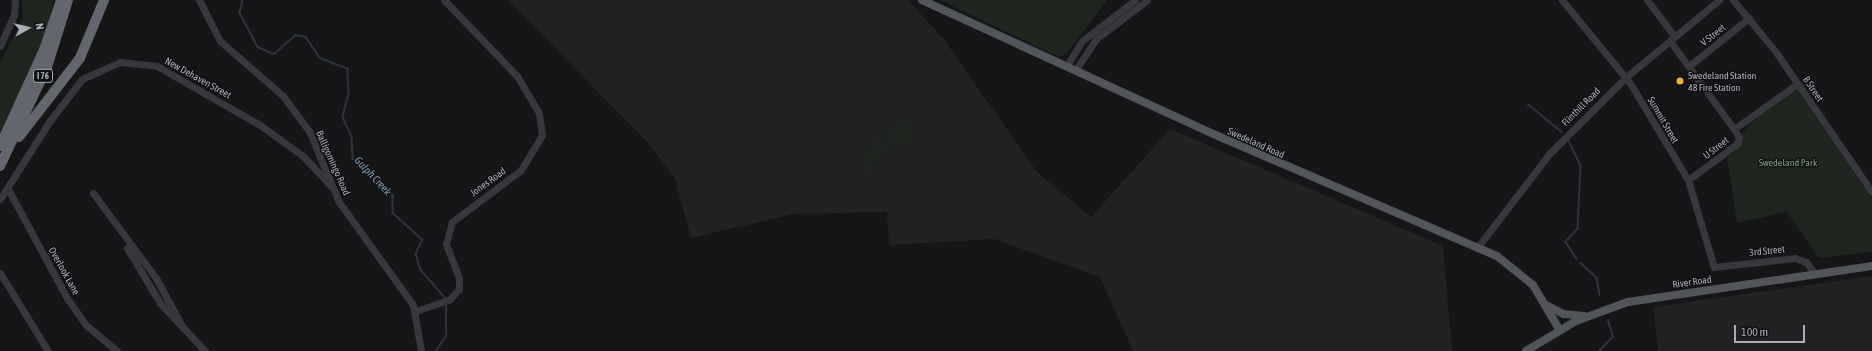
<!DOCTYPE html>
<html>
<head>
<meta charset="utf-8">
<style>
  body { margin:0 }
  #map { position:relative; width:1872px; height:351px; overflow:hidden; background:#161618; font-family:"Asap Condensed",sans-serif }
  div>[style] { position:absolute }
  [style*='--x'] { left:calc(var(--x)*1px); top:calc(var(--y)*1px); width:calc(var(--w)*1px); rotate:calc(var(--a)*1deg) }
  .built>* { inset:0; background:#222225 }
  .green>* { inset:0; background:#1e261f }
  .round { border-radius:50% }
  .stream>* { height:1.5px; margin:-0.75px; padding:0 0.75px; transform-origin:0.75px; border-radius:0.75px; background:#2c353c }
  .minor>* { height:7px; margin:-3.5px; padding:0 3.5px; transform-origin:3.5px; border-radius:3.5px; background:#37383d }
  .major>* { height:8px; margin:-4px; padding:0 4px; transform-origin:4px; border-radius:4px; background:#53555c }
  .highway>* { height:10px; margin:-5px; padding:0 5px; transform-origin:5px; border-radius:5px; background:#63666e }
  .dots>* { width:11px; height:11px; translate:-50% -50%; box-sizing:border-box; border:2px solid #111113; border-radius:50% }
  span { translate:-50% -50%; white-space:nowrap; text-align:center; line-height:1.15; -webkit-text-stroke:3px #111113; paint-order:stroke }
  .shield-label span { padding:1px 3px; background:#111113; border:1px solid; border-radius:3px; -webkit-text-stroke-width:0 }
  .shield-label { font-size:9px; color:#a8adb8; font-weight:700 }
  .street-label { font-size:10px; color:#a8adb8 }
  .poi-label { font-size:10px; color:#a8adb8 }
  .left { translate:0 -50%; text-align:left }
  .park-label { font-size:10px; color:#7fa381 }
  .water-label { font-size:11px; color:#7f9bb3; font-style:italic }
  .north { position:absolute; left:8px; top:8px; width:40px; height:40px; -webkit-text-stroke:3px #111113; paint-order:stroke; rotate:82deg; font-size:11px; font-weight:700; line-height:16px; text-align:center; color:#a8adb8 }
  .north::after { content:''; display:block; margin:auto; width:14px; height:18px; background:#a8adb8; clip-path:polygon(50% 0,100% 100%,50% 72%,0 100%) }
  .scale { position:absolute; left:1734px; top:325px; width:71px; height:18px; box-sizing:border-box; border:2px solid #a8adb8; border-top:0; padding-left:5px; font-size:12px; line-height:14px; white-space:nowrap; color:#a8adb8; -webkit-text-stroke:3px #111113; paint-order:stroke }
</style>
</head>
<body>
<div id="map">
  <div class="built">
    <i style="clip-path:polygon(508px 0,908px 0,943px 38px,1037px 172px,1091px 217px,1170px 129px,1443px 246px,1452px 351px,1133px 351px,1100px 277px,994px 239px,889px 245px,887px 212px,794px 214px,691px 238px,675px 179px,651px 146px)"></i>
    <i style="clip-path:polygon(1872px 276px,1872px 351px,1658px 351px,1653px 307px)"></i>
  </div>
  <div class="green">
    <i style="clip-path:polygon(22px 0,54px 0,44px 41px,0 137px,0 62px,23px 19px)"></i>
    <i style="clip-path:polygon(939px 0,1107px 0,1067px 53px,1059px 57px)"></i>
    <i style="clip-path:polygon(1797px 89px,1872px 199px,1872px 252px,1819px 258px,1787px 212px,1737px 223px,1727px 158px,1741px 147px,1743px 132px,1754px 120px)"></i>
    <i style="clip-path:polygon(908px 119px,916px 141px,892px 150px,884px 128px)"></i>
    <i style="clip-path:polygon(874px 137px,887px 144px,875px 165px,863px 158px)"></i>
    <i class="round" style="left:859px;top:161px;width:14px;height:14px"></i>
  </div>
  <div class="stream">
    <i style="--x:243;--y:0;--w:13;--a:103"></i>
    <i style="--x:240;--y:13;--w:38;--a:62"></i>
    <i style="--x:258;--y:47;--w:17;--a:24"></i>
    <i style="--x:274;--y:54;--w:29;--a:-41"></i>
    <i style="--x:296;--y:35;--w:10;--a:11"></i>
    <i style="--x:306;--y:37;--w:25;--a:56"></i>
    <i style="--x:320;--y:58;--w:30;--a:21"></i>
    <i style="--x:348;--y:69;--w:25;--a:88"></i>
    <i style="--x:349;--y:94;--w:24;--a:105"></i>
    <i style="--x:343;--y:117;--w:22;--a:66"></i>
    <i style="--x:352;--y:137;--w:22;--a:87"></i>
    <i style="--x:353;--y:159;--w:54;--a:42"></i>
    <i style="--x:393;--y:195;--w:18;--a:90"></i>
    <i style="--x:393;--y:213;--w:40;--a:42"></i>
    <i style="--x:423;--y:240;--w:16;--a:117"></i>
    <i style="--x:416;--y:254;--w:17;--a:73"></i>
    <i style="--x:421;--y:270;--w:37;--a:49"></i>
    <i style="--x:1528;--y:104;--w:44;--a:39.5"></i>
    <i style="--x:1568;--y:139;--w:30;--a:64"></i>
    <i style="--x:1581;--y:166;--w:63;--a:92.7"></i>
    <i style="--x:1578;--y:229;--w:18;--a:133"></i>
    <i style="--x:1566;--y:242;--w:20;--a:57"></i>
    <i style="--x:1581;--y:263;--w:22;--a:43"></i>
    <i style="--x:1597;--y:278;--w:17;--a:80"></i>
    <i style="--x:436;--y:351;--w:18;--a:-56"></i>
    <i style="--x:446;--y:336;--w:34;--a:-90"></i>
    <i style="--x:1599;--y:351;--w:20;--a:-45"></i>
    <i style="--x:1613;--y:337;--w:17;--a:-107"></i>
  </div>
  <div class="minor">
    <i style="--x:199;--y:0;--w:46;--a:62.9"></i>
    <i style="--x:220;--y:41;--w:84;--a:41.1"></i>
    <i style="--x:283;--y:96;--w:44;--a:53.4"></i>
    <i style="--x:309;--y:131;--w:77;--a:67.1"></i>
    <i style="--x:339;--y:202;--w:127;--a:54.3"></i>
    <i style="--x:413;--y:305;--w:47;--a:80.1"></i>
    <i style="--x:1562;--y:0;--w:107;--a:50.7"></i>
    <i style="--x:1630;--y:83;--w:113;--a:59.1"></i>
    <i style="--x:1688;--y:180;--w:91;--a:73.4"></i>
    <i style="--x:1714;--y:267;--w:81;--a:-6.3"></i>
    <i style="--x:1795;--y:258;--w:12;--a:20"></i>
    <i style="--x:1806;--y:262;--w:15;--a:53"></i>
    <i style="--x:1647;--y:0;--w:46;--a:52.9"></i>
    <i style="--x:1733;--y:0;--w:67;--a:50.4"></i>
    <i style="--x:1776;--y:52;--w:170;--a:55.6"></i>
    <i style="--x:1670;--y:41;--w:109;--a:54"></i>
    <i style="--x:0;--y:46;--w:35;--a:-66"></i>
    <i style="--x:14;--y:14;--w:14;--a:-86"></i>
    <i style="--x:1067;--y:65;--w:28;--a:-58"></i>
    <i style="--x:1082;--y:41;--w:67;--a:-37.7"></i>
    <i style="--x:1689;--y:66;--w:77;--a:-38.7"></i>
    <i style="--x:1076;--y:69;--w:36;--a:-56"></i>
    <i style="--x:1096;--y:39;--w:64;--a:-37.4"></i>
    <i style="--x:1688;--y:180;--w:61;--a:-36.3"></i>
    <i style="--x:1737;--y:144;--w:7;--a:-74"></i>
    <i style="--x:1739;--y:137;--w:9;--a:-122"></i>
    <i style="--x:1734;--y:129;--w:77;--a:-35.5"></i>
    <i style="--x:8;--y:189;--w:124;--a:61.6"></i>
    <i style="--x:67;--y:298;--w:33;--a:55"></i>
    <i style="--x:86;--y:325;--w:40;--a:40"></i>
    <i style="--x:93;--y:193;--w:106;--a:53.5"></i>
    <i style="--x:156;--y:278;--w:57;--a:61.6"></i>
    <i style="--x:0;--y:199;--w:91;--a:-57.5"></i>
    <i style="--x:49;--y:122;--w:54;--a:-52.5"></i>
    <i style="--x:82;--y:79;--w:42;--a:-24.1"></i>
    <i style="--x:120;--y:62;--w:37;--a:6"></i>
    <i style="--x:157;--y:66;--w:119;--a:29.8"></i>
    <i style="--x:260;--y:125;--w:53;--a:35.8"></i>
    <i style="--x:303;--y:156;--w:41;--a:47"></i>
    <i style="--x:127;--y:248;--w:64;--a:59"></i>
    <i style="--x:160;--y:303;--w:66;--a:46.8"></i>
    <i style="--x:1477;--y:248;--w:118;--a:-52.5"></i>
    <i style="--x:1549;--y:154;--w:109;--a:-45"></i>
    <i style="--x:1626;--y:77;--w:121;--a:-39.6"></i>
    <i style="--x:0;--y:273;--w:92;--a:58.4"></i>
    <i style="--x:416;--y:311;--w:36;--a:-19"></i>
    <i style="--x:450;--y:299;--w:13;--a:-48"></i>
    <i style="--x:459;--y:289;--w:11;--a:-90"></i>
    <i style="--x:459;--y:278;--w:36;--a:-111"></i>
    <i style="--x:446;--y:244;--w:23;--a:-75"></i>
    <i style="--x:452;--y:222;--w:86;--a:-37"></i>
    <i style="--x:521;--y:170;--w:41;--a:-59"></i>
    <i style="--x:542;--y:135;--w:22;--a:-98"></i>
    <i style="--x:539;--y:113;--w:43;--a:-120.7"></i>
    <i style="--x:517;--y:76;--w:105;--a:-133.8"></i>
  </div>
  <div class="major">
    <i style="--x:922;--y:0;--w:318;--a:24.7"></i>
    <i style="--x:1211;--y:133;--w:311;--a:23.3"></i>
    <i style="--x:1497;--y:256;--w:46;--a:38.9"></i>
    <i style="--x:1533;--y:285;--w:51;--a:59.4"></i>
    <i style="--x:1546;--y:305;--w:20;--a:27"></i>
    <i style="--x:1564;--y:314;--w:20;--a:6"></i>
    <i style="--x:1526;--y:351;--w:58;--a:-31"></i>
    <i style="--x:1576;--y:321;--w:55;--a:-20.1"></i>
    <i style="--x:1628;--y:302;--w:247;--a:-8.4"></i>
  </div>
  <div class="highway">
    <i style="--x:19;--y:137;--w:100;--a:-52.3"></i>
    <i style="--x:80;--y:58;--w:63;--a:-67.5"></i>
    <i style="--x:0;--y:146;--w:106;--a:-65.4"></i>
    <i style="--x:44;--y:50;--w:53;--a:-71.2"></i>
    <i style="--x:0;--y:166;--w:110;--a:-64.6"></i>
    <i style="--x:47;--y:67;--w:70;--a:-72.6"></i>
  </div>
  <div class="dots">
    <i style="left:1680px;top:81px;background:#f2b134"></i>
  </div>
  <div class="shield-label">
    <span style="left:43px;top:76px">I 76</span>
  </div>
  <div class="street-label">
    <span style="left:1713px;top:35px;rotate:-39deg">V Street</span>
    <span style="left:198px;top:78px;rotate:29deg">New Dehaven Street</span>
    <span style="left:1813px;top:89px;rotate:56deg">B Street</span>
    <span style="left:1581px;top:107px;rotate:-45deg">Flinthill Road</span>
    <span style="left:1663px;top:120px;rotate:60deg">Summit Street</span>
    <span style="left:1256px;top:143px;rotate:24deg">Swedeland Road</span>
    <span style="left:1716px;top:148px;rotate:-38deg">U Street</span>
    <span style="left:333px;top:163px;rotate:66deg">Balligomingo Road</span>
    <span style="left:488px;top:182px;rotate:-36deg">Jones Road</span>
    <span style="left:1767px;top:251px;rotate:-6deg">3rd Street</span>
    <span style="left:64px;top:271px;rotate:61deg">Overlook Lane</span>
    <span style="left:1692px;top:282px;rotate:-8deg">River Road</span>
  </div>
  <div class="poi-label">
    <span class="left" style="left:1688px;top:81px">Swedeland Station<br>48 Fire Station</span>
  </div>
  <div class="park-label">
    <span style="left:1788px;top:163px">Swedeland Park</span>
  </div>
  <div class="water-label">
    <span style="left:373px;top:176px;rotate:47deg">Gulph Creek</span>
  </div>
  <div class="north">N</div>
  <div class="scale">100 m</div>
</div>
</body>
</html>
